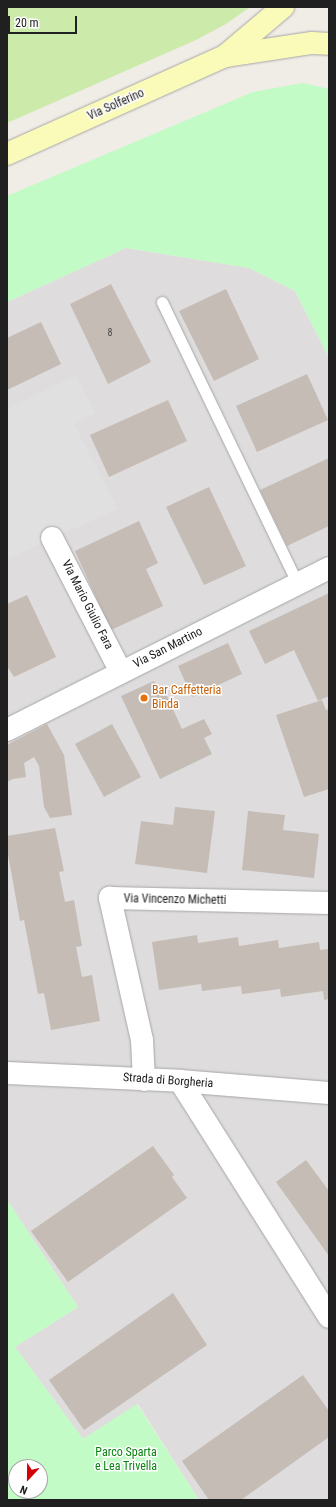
<!DOCTYPE html>
<html>
<head>
<meta charset="utf-8">
<style>
  body { margin:0 }
  #map { position:relative; width:336px; height:1507px; overflow:hidden; background:#f0ece6; font-family:"Roboto Condensed",sans-serif }
  div>[style] { position:absolute }
  [style*='--x'] { left:calc(var(--x)*1px); top:calc(var(--y)*1px); width:calc(var(--w)*1px); rotate:calc(var(--a)*1deg) }
  .residential>* { inset:0; background:#dedcdd }
  .grass>* { inset:0; background:#ccebab }
  .park>* { inset:0; background:#c2fbc5 }
  .parking>* { inset:0; background:#e0e0e0 }
  .building>* { inset:0; background:#c5bcb5 }
  .roads { filter:drop-shadow(0 0 1px #a7a7a7) drop-shadow(0 0 1px #a7a7a7) }
  .service>* { height:11px; margin:-5.5px; padding:0 5.5px; transform-origin:5.5px; border-radius:5.5px; background:#fff }
  .minor>* { height:22px; margin:-11px; padding:0 11px; transform-origin:11px; border-radius:11px; background:#fff }
  .tertiary>* { height:22px; margin:-11px; padding:0 11px; transform-origin:11px; border-radius:11px; background:#fff }
  .secondary>* { height:22px; margin:-11px; padding:0 11px; transform-origin:11px; border-radius:11px; background:#fafbb9 }
  .dots>* { width:11px; height:11px; translate:-50% -50%; box-sizing:border-box; border:2px solid #fff; border-radius:50% }
  span { translate:-50% -50%; white-space:nowrap; text-align:center; line-height:1.15; -webkit-text-stroke:3px #fff; paint-order:stroke }
  .number-label { font-size:10px; color:#494745 }
  .number-label span { -webkit-text-stroke-width:0 }
  .street-label { font-size:12px; color:#202020 }
  .food-label { font-size:12px; color:#c56008 }
  .left { translate:0 -50%; text-align:left }
  .park-label { font-size:12px; color:#098210 }
  .frame { position:absolute; inset:0; border:8px solid #202020; pointer-events:none }
  .north { position:absolute; left:8px; top:1459px; width:40px; height:40px; box-sizing:border-box; background:#fff; border:1px solid #a6a6a6; border-radius:50%; rotate:202deg; font-size:11px; font-weight:700; line-height:16px; text-align:center; color:#202020 }
  .north::after { content:''; display:block; margin:auto; width:14px; height:18px; background:#cf0006; clip-path:polygon(50% 0,100% 100%,50% 72%,0 100%) }
  .scale { position:absolute; left:8px; top:16px; width:69px; height:18px; box-sizing:border-box; border:2px solid #202020; border-top:0; padding-left:5px; font-size:12px; line-height:14px; white-space:nowrap; color:#202020; -webkit-text-stroke:3px #fff; paint-order:stroke }
</style>
</head>
<body>
<div id="map">
  <div class="residential">
    <i style="clip-path:polygon(126px 248px,249px 268px,295px 291px,329px 358px,329px 1500px,199px 1500px,138px 1404px,83px 1439px,15px 1347px,78px 1307px,7px 1200px,7px 302px)"></i>
  </div>
  <div class="grass">
    <i style="clip-path:polygon(7px 7px,250px 7px,226px 24px,196px 40px,7px 123px)"></i>
  </div>
  <div class="park">
    <i style="clip-path:polygon(303px 83px,329px 89px,329px 358px,295px 291px,249px 268px,126px 248px,7px 302px,7px 196px,253px 92px)"></i>
    <i style="clip-path:polygon(evenodd,7px 1200px,78px 1307px,15px 1347px,83px 1439px,137px 1404px,199px 1500px,7px 1500px,7px 1200px,16px 1467px,40px 1467px,40px 1491px,16px 1491px,16px 1467px)"></i>
  </div>
  <div class="parking">
    <i style="clip-path:polygon(76px 375px,95px 413px,74px 424px,118px 509px,8px 559px,7px 409px)"></i>
  </div>
  <div class="building">
    <i style="clip-path:polygon(111px 284px,151px 362px,108px 384px,70px 304px)"></i>
    <i style="clip-path:polygon(226px 289px,259px 359px,214px 381px,179px 311px)"></i>
    <i style="clip-path:polygon(41px 322px,61px 364px,7px 390px,7px 338px)"></i>
    <i style="clip-path:polygon(307px 374px,328px 420px,257px 452px,236px 406px)"></i>
    <i style="clip-path:polygon(168px 400px,187px 441px,109px 477px,90px 435px)"></i>
    <i style="clip-path:polygon(329px 458px,329px 526px,287px 546px,260px 490px)"></i>
    <i style="clip-path:polygon(209px 487px,246px 566px,204px 585px,166px 507px)"></i>
    <i style="clip-path:polygon(139px 521px,158px 563px,146px 569px,163px 606px,111px 630px,75px 551px)"></i>
    <i style="clip-path:polygon(329px 593px,329px 696px,318px 701px,294px 650px,265px 664px,249px 631px)"></i>
    <i style="clip-path:polygon(27px 595px,56px 657px,14px 677px,7px 666px,7px 604px)"></i>
    <i style="clip-path:polygon(228px 643px,242px 674px,192px 697px,178px 666px)"></i>
    <i style="clip-path:polygon(154px 681px,162px 696px,166px 694px,182px 729px,204px 719px,212px 734px,204px 738px,212px 754px,160px 779px,121px 696px)"></i>
    <i style="clip-path:polygon(322px 700px,326px 710px,329px 709px,329px 789px,304px 797px,276px 715px)"></i>
    <i style="clip-path:polygon(47px 724px,64px 755px,72px 815px,50px 818px,44px 807px,39px 766px,34px 757px,24px 763px,26px 777px,13px 779px,7px 782px,7px 745px)"></i>
    <i style="clip-path:polygon(112px 724px,141px 777px,104px 797px,75px 744px)"></i>
    <i style="clip-path:polygon(175px 807px,215px 811px,207px 873px,135px 864px,141px 821px,173px 825px)"></i>
    <i style="clip-path:polygon(248px 811px,285px 815px,283px 830px,319px 834px,314px 878px,242px 870px)"></i>
    <i style="clip-path:polygon(55px 828px,64px 871px,59px 872px,65px 902px,74px 900px,82px 946px,76px 947px,82px 977px,92px 975px,100px 1021px,51px 1030px,44px 993px,38px 994px,24px 920px,20px 921px,7px 849px,7px 836px)"></i>
    <i style="clip-path:polygon(197px 935px,198px 943px,238px 937px,239px 946px,278px 940px,279px 948px,319px 942px,320px 950px,329px 949px,329px 999px,324px 1000px,323px 991px,281px 997px,280px 989px,242px 994px,241px 986px,202px 991px,201px 984px,159px 990px,152px 942px)"></i>
    <i style="clip-path:polygon(153px 1146px,174px 1175px,172px 1177px,187px 1198px,68px 1282px,31px 1231px)"></i>
    <i style="clip-path:polygon(306px 1160px,329px 1191px,329px 1256px,276px 1182px)"></i>
    <i style="clip-path:polygon(173px 1293px,207px 1345px,84px 1430px,49px 1380px)"></i>
    <i style="clip-path:polygon(303px 1375px,329px 1411px,329px 1437px,241px 1500px,209px 1500px,182px 1461px)"></i>
  </div>
  <div class="roads">
    <div class="service">
      <i style="--x:162;--y:302;--w:312;--a:64.3"></i>
    </div>
    <div class="minor">
      <i style="--x:52;--y:538;--w:151;--a:62.8"></i>
      <i style="--x:7;--y:730;--w:360;--a:-26.7"></i>
      <i style="--x:144;--y:1080;--w:40;--a:-92.9"></i>
      <i style="--x:142;--y:1040;--w:146;--a:-102.7"></i>
      <i style="--x:110;--y:898;--w:219;--a:1.3"></i>
      <i style="--x:180;--y:1081;--w:279;--a:57.7"></i>
    </div>
    <div class="tertiary">
      <i style="--x:7;--y:1073;--w:173;--a:2.6"></i>
      <i style="--x:180;--y:1081;--w:149;--a:4.6"></i>
    </div>
    <div class="secondary">
      <i style="--x:225;--y:56;--w:88;--a:-8.5"></i>
      <i style="--x:312;--y:43;--w:17;--a:3"></i>
      <i style="--x:7;--y:154;--w:239;--a:-24.2"></i>
      <i style="--x:225;--y:56;--w:76;--a:-40.2"></i>
    </div>
  </div>
  <div class="dots">
    <i style="left:144px;top:698px;background:#e8710a"></i>
  </div>
  <div class="number-label">
    <span style="left:110px;top:333px">8</span>
  </div>
  <div class="street-label">
    <span style="left:116px;top:105px;rotate:-24deg">Via Solferino</span>
    <span style="left:87px;top:605px;rotate:63deg">Via Mario Giulio Fara</span>
    <span style="left:168px;top:648px;rotate:-27deg">Via San Martino</span>
    <span style="left:175px;top:900px;rotate:1deg">Via Vincenzo Michetti</span>
    <span style="left:168px;top:1081px;rotate:4deg">Strada di Borgheria</span>
  </div>
  <div class="food-label">
    <span class="left" style="left:152px;top:698px">Bar Caffetteria<br>Binda</span>
  </div>
  <div class="park-label">
    <span style="left:126px;top:1460px">Parco Sparta<br>e Lea Trivella</span>
  </div>
  <div class="frame"></div>
  <div class="north">N</div>
  <div class="scale">20 m</div>
</div>
</body>
</html>
